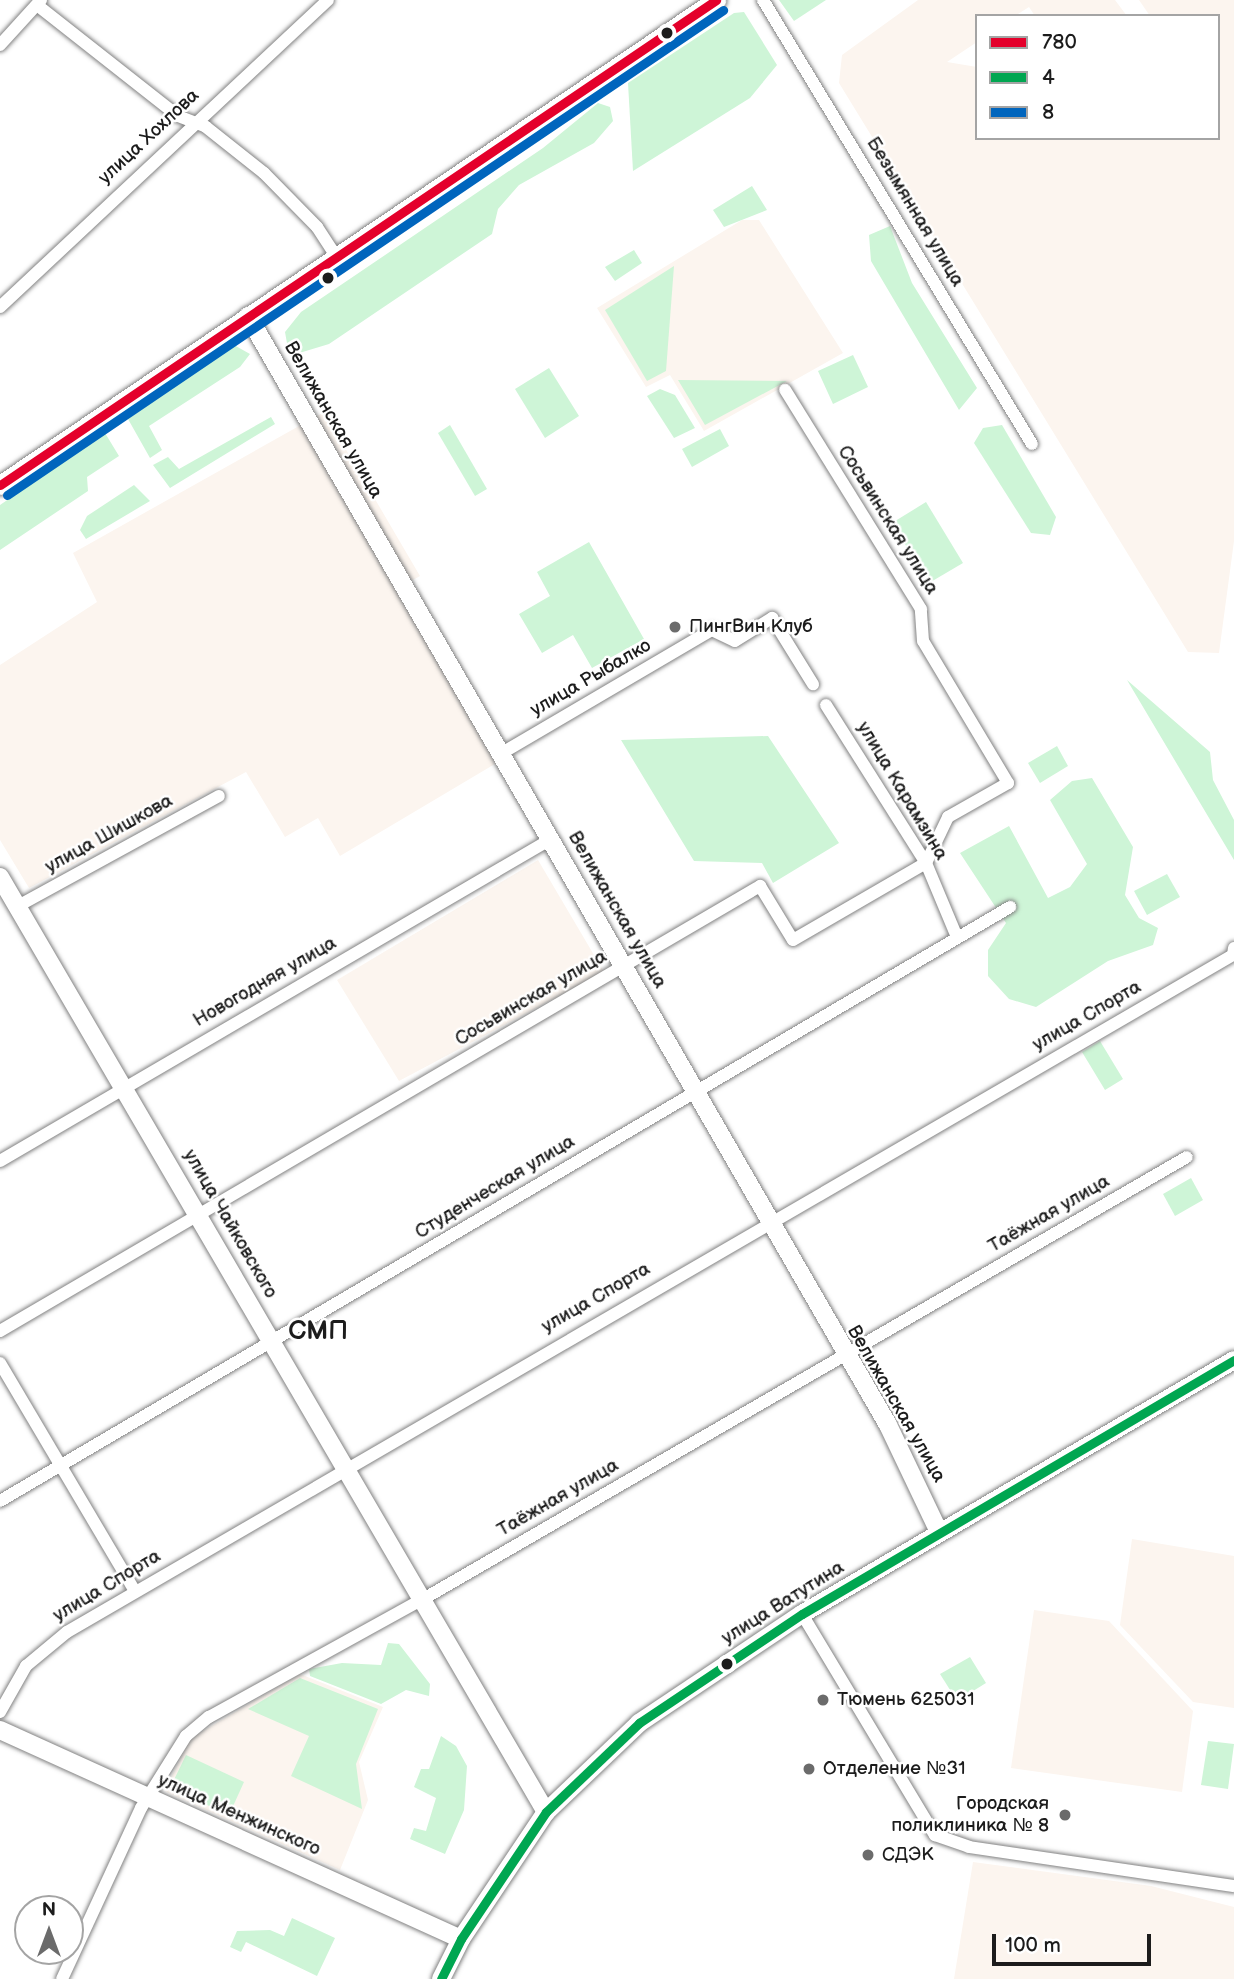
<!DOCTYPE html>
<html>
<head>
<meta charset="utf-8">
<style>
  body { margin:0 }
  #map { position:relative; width:1234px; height:1979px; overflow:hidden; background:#fff; font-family:"Balsamiq Sans",sans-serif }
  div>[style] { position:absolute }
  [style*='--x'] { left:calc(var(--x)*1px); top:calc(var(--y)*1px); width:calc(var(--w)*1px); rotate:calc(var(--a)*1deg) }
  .built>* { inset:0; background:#fcf5ef }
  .green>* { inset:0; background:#cef5d7 }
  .roads { filter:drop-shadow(0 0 2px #828282) drop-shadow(0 0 2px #828282) }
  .street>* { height:12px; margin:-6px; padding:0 6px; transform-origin:6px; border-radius:6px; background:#fff }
  .secondary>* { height:18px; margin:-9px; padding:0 9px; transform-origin:9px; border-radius:9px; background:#fff }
  .primary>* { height:19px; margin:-9.5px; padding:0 9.5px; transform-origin:9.5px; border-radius:9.5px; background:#fff }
  .bus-1>* { height:9px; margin:-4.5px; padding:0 4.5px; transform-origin:4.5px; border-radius:4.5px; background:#e4002b }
  .bus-2>* { height:9px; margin:-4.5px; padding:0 4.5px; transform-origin:4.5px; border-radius:4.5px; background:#00a651 }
  .bus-3>* { height:9px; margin:-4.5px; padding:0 4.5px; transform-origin:4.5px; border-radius:4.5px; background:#0065bd }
  .dots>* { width:19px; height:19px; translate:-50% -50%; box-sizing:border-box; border:4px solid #fff; border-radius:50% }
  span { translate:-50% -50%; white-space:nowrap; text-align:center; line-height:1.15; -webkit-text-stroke:5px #fff; paint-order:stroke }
  .street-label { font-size:19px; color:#1c1c1c }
  .poi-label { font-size:19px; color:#1c1c1c }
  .left { translate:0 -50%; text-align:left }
  .right { translate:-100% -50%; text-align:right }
  .district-label { font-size:26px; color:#1c1c1c; font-weight:700 }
  .legend { position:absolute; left:975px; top:14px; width:245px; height:126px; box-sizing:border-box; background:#fff; border:2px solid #a4a4a4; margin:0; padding:9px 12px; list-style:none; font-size:21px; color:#1c1c1c }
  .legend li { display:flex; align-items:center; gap:14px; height:35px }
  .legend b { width:35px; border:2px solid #a4a4a4 }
  .north { position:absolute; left:14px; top:1895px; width:70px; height:70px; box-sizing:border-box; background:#fff; border:2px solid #a4a4a4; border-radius:50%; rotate:0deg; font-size:19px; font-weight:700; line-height:28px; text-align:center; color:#1c1c1c }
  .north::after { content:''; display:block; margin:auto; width:24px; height:32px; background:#6b6b6b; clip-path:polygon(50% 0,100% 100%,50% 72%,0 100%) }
  .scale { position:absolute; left:992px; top:1934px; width:159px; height:32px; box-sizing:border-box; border:4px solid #1c1c1c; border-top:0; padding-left:9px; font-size:21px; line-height:24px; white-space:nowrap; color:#1c1c1c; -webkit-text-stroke:5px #fff; paint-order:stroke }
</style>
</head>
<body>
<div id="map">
  <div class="built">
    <i style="clip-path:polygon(918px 0,1115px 0,1127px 16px,1035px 16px,1029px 7px,1015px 16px,977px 16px,977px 42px,947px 62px,977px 67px,977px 138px,1218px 138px,1218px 16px,1150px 16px,1139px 0,1234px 0,1234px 541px,1219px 653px,1188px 652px,839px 83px,842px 55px)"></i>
    <i style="clip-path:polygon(742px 220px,759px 220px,843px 353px,704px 431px,670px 375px,646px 387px,597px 308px)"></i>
    <i style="clip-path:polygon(324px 412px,420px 576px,411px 581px,510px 755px,340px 856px,318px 818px,285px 837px,246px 772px,29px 888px,0 840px,0 665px,97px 602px,73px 553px)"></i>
    <i style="clip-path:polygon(538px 860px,604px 972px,399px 1081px,337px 980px)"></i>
    <i style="clip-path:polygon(1132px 1539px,1234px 1556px,1234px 1708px,1193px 1702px,1120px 1625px)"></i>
    <i style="clip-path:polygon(1034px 1610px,1109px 1621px,1193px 1711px,1182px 1792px,1011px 1768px)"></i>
    <i style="clip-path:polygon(300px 1674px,383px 1707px,359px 1762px,368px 1800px,340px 1870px,164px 1791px,191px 1738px)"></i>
    <i style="clip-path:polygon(973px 1862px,1151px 1886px,1234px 1907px,1234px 1979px,954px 1979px)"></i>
  </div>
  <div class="green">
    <i style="clip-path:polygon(779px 0,826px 0,794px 21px)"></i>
    <i style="clip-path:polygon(744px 12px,777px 65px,750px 98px,633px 171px,628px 83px,734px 13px)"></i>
    <i style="clip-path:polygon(598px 103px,610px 107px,613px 121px,594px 143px,519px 185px,498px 209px,492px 234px,329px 344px,296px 354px,288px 349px,285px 332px,301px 312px,543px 148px)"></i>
    <i style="clip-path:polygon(752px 186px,767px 210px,724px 227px,713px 210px)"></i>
    <i style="clip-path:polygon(890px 226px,912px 283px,977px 388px,959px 410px,871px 261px,869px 235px)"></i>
    <i style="clip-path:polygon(634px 250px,642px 263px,615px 281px,605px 267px)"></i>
    <i style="clip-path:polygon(674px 266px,666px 371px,647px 381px,605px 310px)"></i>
    <i style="clip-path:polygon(234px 345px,250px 354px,240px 367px,149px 426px,162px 450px,150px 458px,128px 419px)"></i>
    <i style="clip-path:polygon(853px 355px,868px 387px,833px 404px,818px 371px)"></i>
    <i style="clip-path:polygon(549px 368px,579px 416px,545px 438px,515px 389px)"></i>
    <i style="clip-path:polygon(678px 380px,787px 381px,705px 425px)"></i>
    <i style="clip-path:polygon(660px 389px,675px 395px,695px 428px,674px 438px,647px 396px)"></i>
    <i style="clip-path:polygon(271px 417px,275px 424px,170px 488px,153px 465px,168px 457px,179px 469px)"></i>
    <i style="clip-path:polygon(450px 425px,487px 489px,475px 496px,438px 433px)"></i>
    <i style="clip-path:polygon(1002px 425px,1056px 517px,1050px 535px,1031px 533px,974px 443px,983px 428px)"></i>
    <i style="clip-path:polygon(720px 429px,729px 446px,692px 467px,682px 449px)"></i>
    <i style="clip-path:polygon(105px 433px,119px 456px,87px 477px,88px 491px,0 550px,0 505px)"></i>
    <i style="clip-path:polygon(134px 485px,150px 501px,86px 539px,80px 530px,87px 516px)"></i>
    <i style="clip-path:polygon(926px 502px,963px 563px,929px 583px,892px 523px)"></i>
    <i style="clip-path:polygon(589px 542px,644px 639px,592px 668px,573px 635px,542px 653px,519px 614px,550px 596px,537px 572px)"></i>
    <i style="clip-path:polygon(1127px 680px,1210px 752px,1213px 780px,1234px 820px,1234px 860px)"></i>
    <i style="clip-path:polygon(768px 736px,839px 843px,773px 883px,762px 863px,694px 861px,621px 740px)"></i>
    <i style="clip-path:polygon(1057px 746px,1068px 766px,1040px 783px,1028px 763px)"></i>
    <i style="clip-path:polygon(1092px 778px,1133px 847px,1125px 895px,1139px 918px,1158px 928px,1153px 945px,1108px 961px,1036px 1007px,1009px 999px,988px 976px,988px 950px,1006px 923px,960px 853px,1009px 826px,1048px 898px,1070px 887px,1087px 864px,1050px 800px,1072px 781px)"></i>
    <i style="clip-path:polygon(1167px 874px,1180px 897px,1147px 915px,1134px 891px)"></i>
    <i style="clip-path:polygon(1100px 1041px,1123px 1079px,1105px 1090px,1082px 1052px)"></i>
    <i style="clip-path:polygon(1191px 1178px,1203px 1200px,1175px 1216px,1163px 1194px)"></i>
    <i style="clip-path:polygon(388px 1643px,399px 1644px,430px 1684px,429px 1696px,406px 1690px,381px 1704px,310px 1676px,309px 1669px,342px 1663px,381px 1665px)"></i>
    <i style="clip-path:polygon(970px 1657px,986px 1683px,957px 1701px,940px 1674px)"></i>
    <i style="clip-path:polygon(300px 1678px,378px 1709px,356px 1764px,362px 1809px,291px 1776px,309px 1736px,248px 1709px)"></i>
    <i style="clip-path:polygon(441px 1736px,456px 1746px,467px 1766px,464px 1810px,445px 1854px,410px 1839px,414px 1828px,426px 1831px,436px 1798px,414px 1787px,421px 1769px,429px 1769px)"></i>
    <i style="clip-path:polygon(1208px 1741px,1234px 1744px,1228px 1789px,1201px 1785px)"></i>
    <i style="clip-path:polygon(186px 1755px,244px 1782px,229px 1815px,170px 1788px)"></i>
    <i style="clip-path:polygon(292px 1918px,335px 1938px,317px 1976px,246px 1942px,241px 1952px,230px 1947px,237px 1931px,270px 1930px,284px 1936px)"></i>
  </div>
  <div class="roads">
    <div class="street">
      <i style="--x:763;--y:0;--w:519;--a:58.79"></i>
      <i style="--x:37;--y:5;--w:179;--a:38.2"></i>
      <i style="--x:178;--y:116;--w:30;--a:21"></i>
      <i style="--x:206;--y:127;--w:74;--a:38.4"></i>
      <i style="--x:264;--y:173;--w:76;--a:45.5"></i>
      <i style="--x:317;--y:227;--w:35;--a:57"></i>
      <i style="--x:0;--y:45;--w:61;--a:-47.7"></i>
      <i style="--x:0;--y:307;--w:449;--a:-43.1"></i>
      <i style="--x:826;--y:705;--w:187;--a:57.7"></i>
      <i style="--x:926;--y:863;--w:80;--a:67.3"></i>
      <i style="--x:502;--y:753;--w:243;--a:-30.4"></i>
      <i style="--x:712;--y:630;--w:25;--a:26"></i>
      <i style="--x:735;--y:641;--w:44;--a:-31.9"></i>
      <i style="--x:772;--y:618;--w:78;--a:58.2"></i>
      <i style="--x:18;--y:906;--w:229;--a:-28.7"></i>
      <i style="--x:0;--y:1161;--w:638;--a:-30.3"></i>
      <i style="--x:0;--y:1331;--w:881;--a:-30.35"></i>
      <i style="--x:760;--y:886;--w:63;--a:58.6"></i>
      <i style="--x:793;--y:940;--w:154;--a:-30.1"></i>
      <i style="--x:926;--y:863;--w:51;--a:-64.4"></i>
      <i style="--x:948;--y:817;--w:69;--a:-29.5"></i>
      <i style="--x:1008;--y:783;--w:165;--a:-120.9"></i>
      <i style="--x:923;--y:641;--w:32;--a:-94"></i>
      <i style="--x:921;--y:609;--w:258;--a:-121.8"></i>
      <i style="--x:0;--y:1363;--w:265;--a:59.4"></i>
      <i style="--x:0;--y:1501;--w:1172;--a:-30.46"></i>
      <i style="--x:802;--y:1614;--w:258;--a:59"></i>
      <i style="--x:935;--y:1835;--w:36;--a:19"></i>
      <i style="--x:969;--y:1847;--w:268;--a:8.4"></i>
      <i style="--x:0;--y:1712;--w:53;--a:-60.5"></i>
      <i style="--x:26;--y:1666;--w:53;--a:-39.7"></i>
      <i style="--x:67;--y:1632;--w:1348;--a:-30.14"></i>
      <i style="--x:1233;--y:955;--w:7;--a:-82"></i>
      <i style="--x:62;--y:1979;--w:188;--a:-65.2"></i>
      <i style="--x:141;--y:1808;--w:85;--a:-58"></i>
      <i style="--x:186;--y:1736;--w:30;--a:-40"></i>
      <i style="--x:209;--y:1717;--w:247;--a:-28.9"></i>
      <i style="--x:425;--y:1598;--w:880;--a:-30.06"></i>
    </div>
    <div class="secondary">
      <i style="--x:248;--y:316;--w:1280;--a:60.01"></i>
      <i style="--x:888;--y:1425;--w:119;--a:64.5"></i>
      <i style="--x:0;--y:877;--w:1083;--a:59.72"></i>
      <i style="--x:0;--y:1730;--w:506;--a:24.39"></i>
      <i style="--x:441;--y:1979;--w:45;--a:-63.4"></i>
      <i style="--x:461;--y:1939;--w:153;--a:-56.2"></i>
      <i style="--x:546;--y:1812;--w:129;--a:-43.7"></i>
      <i style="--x:639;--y:1723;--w:196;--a:-33.8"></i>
      <i style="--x:802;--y:1614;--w:501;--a:-30.45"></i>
    </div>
    <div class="primary">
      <i style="--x:0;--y:485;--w:865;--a:-34.11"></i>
    </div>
  </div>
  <div class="bus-1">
    <i style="--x:0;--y:485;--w:865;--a:-34.11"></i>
  </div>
  <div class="bus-2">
    <i style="--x:441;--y:1979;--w:45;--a:-63.4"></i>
    <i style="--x:461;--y:1939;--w:153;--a:-56.2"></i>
    <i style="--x:546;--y:1812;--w:129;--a:-43.7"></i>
    <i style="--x:639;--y:1723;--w:196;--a:-33.8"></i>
    <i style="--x:802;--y:1614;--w:501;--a:-30.45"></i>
  </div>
  <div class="bus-3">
    <i style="--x:7;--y:495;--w:865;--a:-34.11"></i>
  </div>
  <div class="dots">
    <i style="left:667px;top:33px;background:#1c1c1c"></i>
    <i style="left:328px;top:278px;background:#1c1c1c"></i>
    <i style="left:675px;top:627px;background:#6b6b6b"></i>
    <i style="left:727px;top:1664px;background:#1c1c1c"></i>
    <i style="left:823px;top:1700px;background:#6b6b6b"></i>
    <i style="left:809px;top:1769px;background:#6b6b6b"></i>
    <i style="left:1065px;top:1815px;background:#6b6b6b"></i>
    <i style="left:868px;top:1855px;background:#6b6b6b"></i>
  </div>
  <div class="street-label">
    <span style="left:149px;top:137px;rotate:-43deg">улица Хохлова</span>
    <span style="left:915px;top:212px;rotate:59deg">Безымянная улица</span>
    <span style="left:333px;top:420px;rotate:60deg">Велижанская улица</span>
    <span style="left:888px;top:520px;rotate:58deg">Сосьвинская улица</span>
    <span style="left:591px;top:678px;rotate:-30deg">улица Рыбалко</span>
    <span style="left:902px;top:791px;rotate:59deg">улица Карамзина</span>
    <span style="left:109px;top:834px;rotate:-29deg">улица Шишкова</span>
    <span style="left:617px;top:910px;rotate:60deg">Велижанская улица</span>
    <span style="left:265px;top:982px;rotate:-30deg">Новогодняя улица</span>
    <span style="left:531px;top:998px;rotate:-30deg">Сосьвинская улица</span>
    <span style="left:1087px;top:1016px;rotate:-30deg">улица Спорта</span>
    <span style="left:495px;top:1187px;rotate:-31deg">Студенческая улица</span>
    <span style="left:1049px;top:1214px;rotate:-30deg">Таёжная улица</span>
    <span style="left:230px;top:1224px;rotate:60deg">улица Чайковского</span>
    <span style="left:596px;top:1298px;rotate:-30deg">улица Спорта</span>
    <span style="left:896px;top:1404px;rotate:60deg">Велижанская улица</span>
    <span style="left:558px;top:1498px;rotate:-30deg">Таёжная улица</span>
    <span style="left:107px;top:1586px;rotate:-31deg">улица Спорта</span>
    <span style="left:783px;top:1603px;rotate:-32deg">улица Ватутина</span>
    <span style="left:239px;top:1815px;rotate:24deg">улица Менжинского</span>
  </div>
  <div class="poi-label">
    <span class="left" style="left:689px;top:627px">ПингВин Клуб</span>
    <span class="left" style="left:837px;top:1700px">Тюмень 625031</span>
    <span class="left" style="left:823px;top:1769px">Отделение №31</span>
    <span class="right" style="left:1049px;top:1815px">Городская<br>поликлиника № 8</span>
    <span class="left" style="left:882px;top:1855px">СДЭК</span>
  </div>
  <div class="district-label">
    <span style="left:318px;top:1332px">СМП</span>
  </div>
  <ul class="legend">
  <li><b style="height:9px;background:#e4002b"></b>780</li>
  <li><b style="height:9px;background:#00a651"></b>4</li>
  <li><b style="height:9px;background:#0065bd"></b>8</li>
  </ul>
  <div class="north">N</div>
  <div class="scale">100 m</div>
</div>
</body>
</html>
